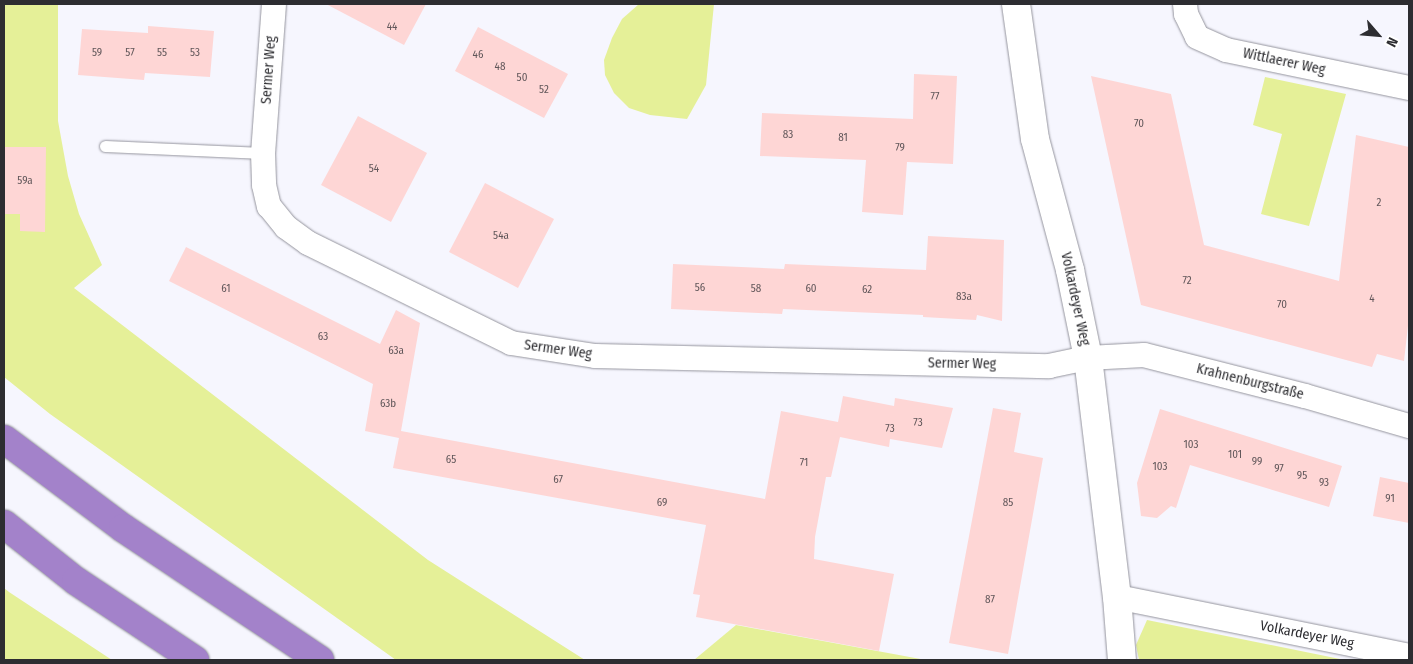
<!DOCTYPE html>
<html>
<head>
<meta charset="utf-8">
<style>
  body { margin:0 }
  #map { position:relative; width:1413px; height:664px; overflow:hidden; background:#f6f6fe; font-family:"Fira Sans Condensed",sans-serif }
  div>[style] { position:absolute }
  [style*='--x'] { left:calc(var(--x)*1px); top:calc(var(--y)*1px); width:calc(var(--w)*1px); rotate:calc(var(--a)*1deg) }
  .green>* { inset:0; background:#e5f098 }
  .building>* { inset:0; background:#fed6d5 }
  .roads { filter:drop-shadow(0 0 1px #95959e) drop-shadow(0 0 1px #95959e) }
  .service>* { height:11px; margin:-5.5px; padding:0 5.5px; transform-origin:5.5px; border-radius:5.5px; background:#fff }
  .minor>* { height:24px; margin:-12px; padding:0 12px; transform-origin:12px; border-radius:12px; background:#fff }
  .tertiary>* { height:28px; margin:-14px; padding:0 14px; transform-origin:14px; border-radius:14px; background:#fff }
  .motorway>* { height:28px; margin:-14px; padding:0 14px; transform-origin:14px; border-radius:14px; background:#a382ca }
  span { translate:-50% -50%; white-space:nowrap; text-align:center; line-height:1.15; -webkit-text-stroke:4.5px #fff; paint-order:stroke }
  .number-label { font-size:11px; color:#61575a }
  .number-label span { -webkit-text-stroke-width:0 }
  .street-label { font-size:14px; color:#2d2d31 }
  .frame { position:absolute; inset:0; border:5px solid #2d2d31; pointer-events:none }
  .north { position:absolute; left:1353px; top:10px; width:50px; height:50px; -webkit-text-stroke:4px #fff; paint-order:stroke; rotate:117deg; font-size:14px; font-weight:700; line-height:20px; text-align:center; color:#2d2d31 }
  .north::after { content:''; display:block; margin:auto; width:18px; height:22px; background:#2d2d31; clip-path:polygon(50% 0,100% 100%,50% 72%,0 100%) }
</style>
</head>
<body>
<div id="map">
  <div class="green">
    <i style="clip-path:polygon(4px 4px,58px 4px,58px 121px,68px 176px,79px 214px,102px 265px,74px 288px,428px 560px,585px 660px,396px 660px,50px 414px,4px 377px)"></i>
    <i style="clip-path:polygon(639px 4px,714px 4px,706px 85px,687px 119px,650px 115px,629px 108px,614px 93px,605px 75px,604px 60px,612px 38px,622px 19px)"></i>
    <i style="clip-path:polygon(1265px 77px,1346px 94px,1309px 226px,1261px 214px,1282px 134px,1253px 125px)"></i>
    <i style="clip-path:polygon(4px 588px,9px 592px,112px 660px,4px 660px)"></i>
    <i style="clip-path:polygon(1147px 620px,1345px 660px,1139px 660px,1136px 645px)"></i>
    <i style="clip-path:polygon(736px 625px,926px 660px,694px 660px)"></i>
  </div>
  <div class="building">
    <i style="clip-path:polygon(326px 4px,426px 4px,404px 45px)"></i>
    <i style="clip-path:polygon(148px 26px,214px 31px,210px 77px,145px 73px,144px 80px,78px 75px,82px 29px,148px 33px)"></i>
    <i style="clip-path:polygon(478px 27px,568px 74px,544px 118px,455px 71px)"></i>
    <i style="clip-path:polygon(914px 74px,957px 76px,953px 164px,907px 162px,903px 215px,862px 212px,866px 160px,760px 156px,762px 113px,913px 119px)"></i>
    <i style="clip-path:polygon(1091px 76px,1171px 94px,1204px 245px,1339px 281px,1356px 135px,1409px 147px,1409px 317px,1404px 361px,1377px 354px,1372px 367px,1141px 305px)"></i>
    <i style="clip-path:polygon(358px 116px,427px 153px,391px 222px,321px 185px)"></i>
    <i style="clip-path:polygon(4px 147px,46px 147px,45px 232px,20px 231px,20px 214px,4px 214px)"></i>
    <i style="clip-path:polygon(485px 183px,554px 219px,518px 288px,449px 252px)"></i>
    <i style="clip-path:polygon(928px 236px,1004px 240px,1002px 321px,977px 315px,976px 320px,923px 317px,923px 315px,783px 309px,782px 314px,671px 309px,673px 264px,784px 269px,785px 264px,926px 270px)"></i>
    <i style="clip-path:polygon(186px 247px,380px 344px,396px 310px,420px 323px,401px 431px,765px 499px,781px 411px,838px 422px,843px 396px,894px 406px,895px 398px,953px 408px,942px 448px,890px 439px,889px 447px,840px 437px,831px 477px,826px 477px,815px 537px,814px 559px,894px 574px,879px 651px,696px 617px,700px 595px,693px 594px,706px 525px,393px 468px,399px 438px,365px 431px,373px 384px,169px 281px)"></i>
    <i style="clip-path:polygon(993px 408px,1021px 413px,1014px 452px,1043px 458px,1008px 654px,949px 643px)"></i>
    <i style="clip-path:polygon(1160px 409px,1342px 466px,1329px 507px,1190px 465px,1176px 508px,1171px 506px,1157px 518px,1141px 516px,1137px 483px)"></i>
    <i style="clip-path:polygon(1380px 477px,1409px 483px,1409px 523px,1373px 516px)"></i>
  </div>
  <div class="roads">
    <div class="service">
      <i style="--x:105;--y:146;--w:158;--a:2.5"></i>
    </div>
    <div class="minor">
      <i style="--x:274;--y:4;--w:149;--a:94.2"></i>
      <i style="--x:263;--y:153;--w:32;--a:88"></i>
      <i style="--x:264;--y:185;--w:22;--a:77"></i>
      <i style="--x:269;--y:206;--w:27;--a:51"></i>
      <i style="--x:286;--y:227;--w:27;--a:36"></i>
      <i style="--x:308;--y:243;--w:226;--a:26.2"></i>
      <i style="--x:511;--y:343;--w:85;--a:8.8"></i>
      <i style="--x:595;--y:356;--w:454;--a:1.3"></i>
      <i style="--x:1049;--y:366;--w:40;--a:-12"></i>
      <i style="--x:1088;--y:358;--w:56;--a:-3.1"></i>
      <i style="--x:1144;--y:355;--w:166;--a:14.3"></i>
      <i style="--x:1305;--y:396;--w:108;--a:16.1"></i>
      <i style="--x:1185;--y:4;--w:10;--a:84"></i>
      <i style="--x:1186;--y:14;--w:25;--a:64"></i>
      <i style="--x:1197;--y:37;--w:32;--a:24"></i>
      <i style="--x:1226;--y:50;--w:187;--a:11.7"></i>
      <i style="--x:1117;--y:597;--w:298;--a:11.4"></i>
    </div>
    <div class="tertiary">
      <i style="--x:1016;--y:4;--w:136;--a:82"></i>
      <i style="--x:1035;--y:139;--w:136;--a:75"></i>
      <i style="--x:1070;--y:270;--w:90;--a:78.4"></i>
      <i style="--x:1088;--y:358;--w:241;--a:83.1"></i>
      <i style="--x:1117;--y:597;--w:63;--a:85.5"></i>
    </div>
    <div class="motorway">
      <i style="--x:4;--y:439;--w:149;--a:36.8"></i>
      <i style="--x:123;--y:528;--w:237;--a:33.8"></i>
      <i style="--x:4;--y:524;--w:92;--a:38.4"></i>
      <i style="--x:76;--y:581;--w:143;--a:33.6"></i>
    </div>
  </div>
  <div class="number-label">
    <span style="left:392px;top:27px">44</span>
    <span style="left:97px;top:53px">59</span>
    <span style="left:130px;top:53px">57</span>
    <span style="left:162px;top:53px">55</span>
    <span style="left:195px;top:53px">53</span>
    <span style="left:478px;top:55px">46</span>
    <span style="left:500px;top:67px">48</span>
    <span style="left:522px;top:78px">50</span>
    <span style="left:544px;top:90px">52</span>
    <span style="left:935px;top:97px">77</span>
    <span style="left:1139px;top:124px">70</span>
    <span style="left:788px;top:135px">83</span>
    <span style="left:843px;top:138px">81</span>
    <span style="left:900px;top:148px">79</span>
    <span style="left:374px;top:169px">54</span>
    <span style="left:25px;top:181px">59a</span>
    <span style="left:1379px;top:203px">2</span>
    <span style="left:501px;top:236px">54a</span>
    <span style="left:1187px;top:281px">72</span>
    <span style="left:700px;top:288px">56</span>
    <span style="left:226px;top:289px">61</span>
    <span style="left:756px;top:289px">58</span>
    <span style="left:811px;top:289px">60</span>
    <span style="left:867px;top:290px">62</span>
    <span style="left:964px;top:297px">83a</span>
    <span style="left:1372px;top:299px">4</span>
    <span style="left:1282px;top:305px">70</span>
    <span style="left:323px;top:337px">63</span>
    <span style="left:396px;top:351px">63a</span>
    <span style="left:388px;top:404px">63b</span>
    <span style="left:918px;top:423px">73</span>
    <span style="left:890px;top:429px">73</span>
    <span style="left:1191px;top:445px">103</span>
    <span style="left:1235px;top:455px">101</span>
    <span style="left:451px;top:460px">65</span>
    <span style="left:1257px;top:462px">99</span>
    <span style="left:804px;top:463px">71</span>
    <span style="left:1160px;top:467px">103</span>
    <span style="left:1279px;top:469px">97</span>
    <span style="left:1302px;top:476px">95</span>
    <span style="left:558px;top:480px">67</span>
    <span style="left:1324px;top:483px">93</span>
    <span style="left:1390px;top:499px">91</span>
    <span style="left:662px;top:503px">69</span>
    <span style="left:1008px;top:503px">85</span>
    <span style="left:990px;top:600px">87</span>
  </div>
  <div class="street-label">
    <span style="left:1284px;top:62px;rotate:12deg">Wittlaerer Weg</span>
    <span style="left:269px;top:70px;rotate:-86deg">Sermer Weg</span>
    <span style="left:1075px;top:299px;rotate:78deg">Volkardeyer Weg</span>
    <span style="left:558px;top:350px;rotate:8deg">Sermer Weg</span>
    <span style="left:962px;top:364px;rotate:1deg">Sermer Weg</span>
    <span style="left:1250px;top:382px;rotate:14deg">Krahnenburgstraße</span>
    <span style="left:1307px;top:635px;rotate:11deg">Volkardeyer Weg</span>
  </div>
  <div class="frame"></div>
  <div class="north">N</div>
</div>
</body>
</html>
